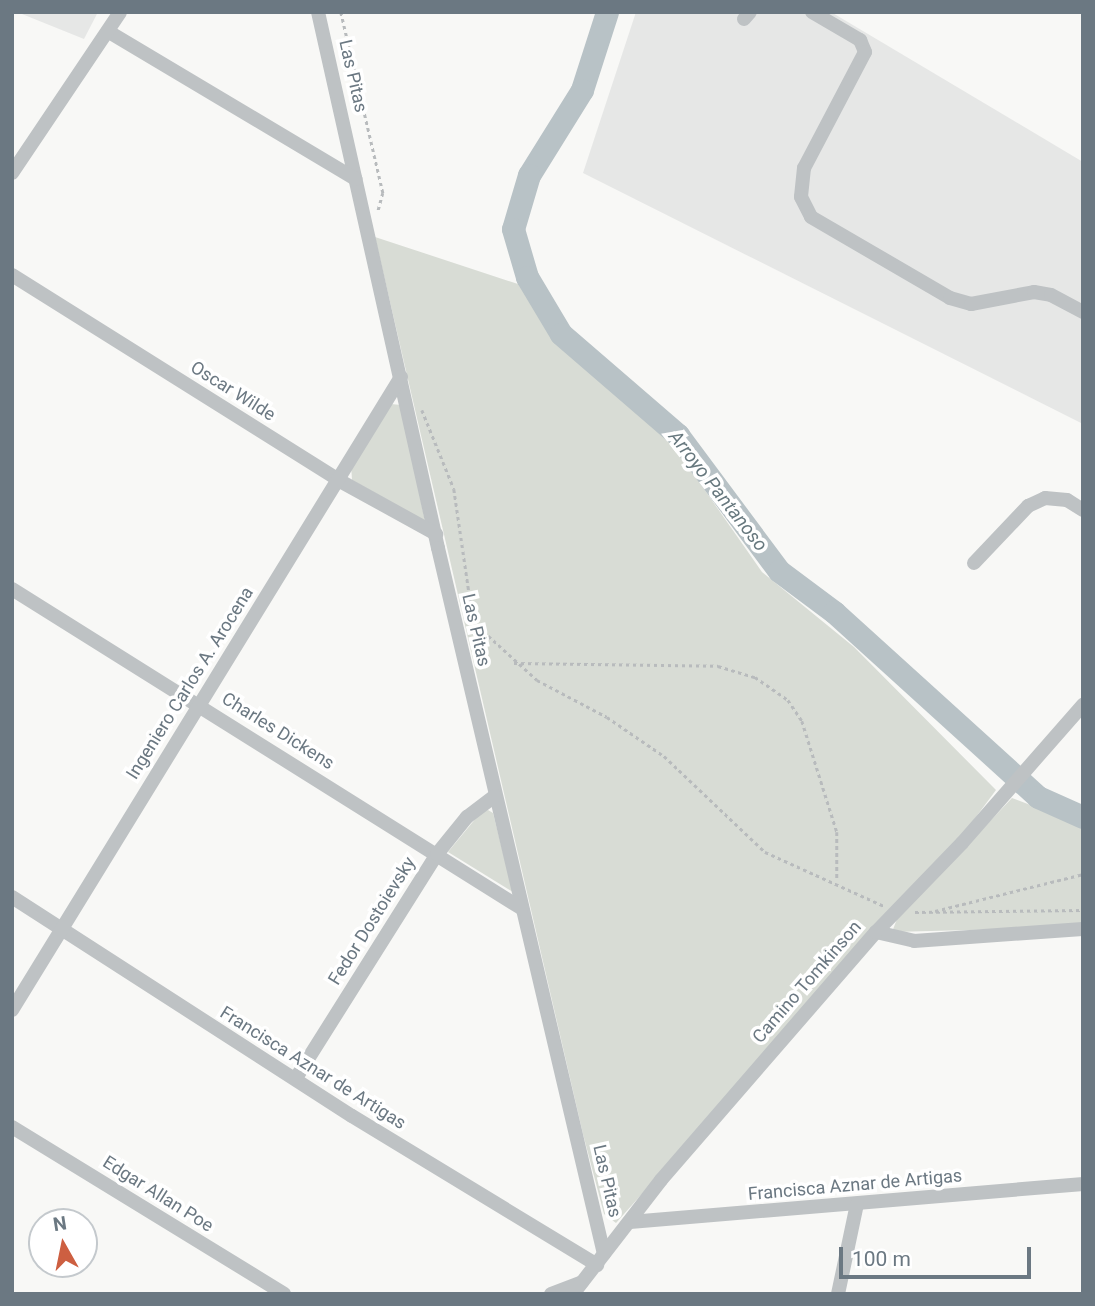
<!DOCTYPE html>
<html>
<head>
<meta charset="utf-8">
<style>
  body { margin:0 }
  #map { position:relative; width:1095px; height:1306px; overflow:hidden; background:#f8f8f6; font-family:Roboto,sans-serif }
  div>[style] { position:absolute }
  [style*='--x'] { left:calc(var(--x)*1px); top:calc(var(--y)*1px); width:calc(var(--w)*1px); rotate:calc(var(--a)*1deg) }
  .built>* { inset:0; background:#e6e7e6 }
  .green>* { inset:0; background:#d8dcd5 }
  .river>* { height:23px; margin:-11.5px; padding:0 11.5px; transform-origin:11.5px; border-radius:11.5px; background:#b8c2c6 }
  .path>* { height:2.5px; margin-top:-1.25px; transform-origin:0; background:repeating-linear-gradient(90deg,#b8bbbd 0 3.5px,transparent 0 7px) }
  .minor>* { height:14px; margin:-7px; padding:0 7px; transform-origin:7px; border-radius:7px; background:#bec2c4 }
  span { translate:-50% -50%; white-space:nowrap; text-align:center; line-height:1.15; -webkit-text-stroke:7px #fff; paint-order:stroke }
  .street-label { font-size:18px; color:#6b7882 }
  .water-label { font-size:19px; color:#67787e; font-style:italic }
  .frame { position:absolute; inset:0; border:14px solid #6b7882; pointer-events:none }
  .north { position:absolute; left:28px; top:1208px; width:70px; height:70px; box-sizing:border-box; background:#fff; border:2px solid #c4c9cd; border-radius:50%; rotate:351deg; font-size:19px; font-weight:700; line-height:28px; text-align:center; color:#6b7882 }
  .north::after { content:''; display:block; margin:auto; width:24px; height:32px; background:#cd5f41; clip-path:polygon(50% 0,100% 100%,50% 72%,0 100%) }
  .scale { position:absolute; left:839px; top:1247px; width:192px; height:32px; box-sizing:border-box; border:4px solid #6b7882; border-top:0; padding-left:9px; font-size:21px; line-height:24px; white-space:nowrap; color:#6b7882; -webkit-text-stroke:5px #fff; paint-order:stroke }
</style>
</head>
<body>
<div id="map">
  <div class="built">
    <i style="clip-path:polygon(17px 12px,98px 12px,84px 39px)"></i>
    <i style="clip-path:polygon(636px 12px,831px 12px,1083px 162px,1083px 424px,583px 173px)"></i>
  </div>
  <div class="green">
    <i style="clip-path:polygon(375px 237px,521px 285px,563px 338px,610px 376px,674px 446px,762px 572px,854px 647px,996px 790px,967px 829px,616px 1223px,604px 1214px,583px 1134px)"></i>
    <i style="clip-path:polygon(391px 404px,401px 405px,425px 521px,352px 480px,351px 465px)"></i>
    <i style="clip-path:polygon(1012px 798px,1083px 825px,1083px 923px,1048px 928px,892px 932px,897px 919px)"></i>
    <i style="clip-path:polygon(488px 810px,493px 813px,513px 892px,448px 852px,481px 812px)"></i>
  </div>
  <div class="river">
    <i style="--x:607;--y:12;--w:82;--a:107.8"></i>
    <i style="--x:582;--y:90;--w:100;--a:121.9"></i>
    <i style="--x:529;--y:175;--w:56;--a:106.5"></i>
    <i style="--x:513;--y:229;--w:50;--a:73.7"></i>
    <i style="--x:527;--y:277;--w:66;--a:59.2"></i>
    <i style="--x:561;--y:334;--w:155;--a:40.8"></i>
    <i style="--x:678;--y:435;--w:169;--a:53.4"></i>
    <i style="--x:779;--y:571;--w:69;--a:36.7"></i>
    <i style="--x:834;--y:612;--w:275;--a:42.2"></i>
    <i style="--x:1038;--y:797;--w:49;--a:24"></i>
  </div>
  <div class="path">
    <i style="--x:341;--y:12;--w:186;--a:76.9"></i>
    <i style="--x:383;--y:193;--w:20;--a:105"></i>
    <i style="--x:422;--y:410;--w:85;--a:67.9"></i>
    <i style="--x:454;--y:489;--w:124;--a:81.7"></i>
    <i style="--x:472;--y:612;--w:22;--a:60"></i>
    <i style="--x:483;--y:631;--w:73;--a:42.2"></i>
    <i style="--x:537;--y:680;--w:79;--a:27.9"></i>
    <i style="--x:607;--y:717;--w:69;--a:34.4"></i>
    <i style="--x:664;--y:756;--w:139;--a:43.5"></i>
    <i style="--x:765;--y:852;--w:131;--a:24.4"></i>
    <i style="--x:514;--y:663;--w:204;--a:0.8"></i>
    <i style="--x:718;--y:666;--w:39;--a:17"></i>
    <i style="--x:755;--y:677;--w:40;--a:34.9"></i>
    <i style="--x:788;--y:700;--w:25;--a:56"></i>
    <i style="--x:802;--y:721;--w:116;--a:72.5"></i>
    <i style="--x:837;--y:832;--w:48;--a:90"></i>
    <i style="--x:935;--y:911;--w:153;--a:-14"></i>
    <i style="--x:915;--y:912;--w:168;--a:-0.7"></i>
  </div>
  <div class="minor">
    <i style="--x:318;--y:12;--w:549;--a:77.38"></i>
    <i style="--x:438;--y:548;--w:725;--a:76.77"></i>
    <i style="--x:812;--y:12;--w:56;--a:30.3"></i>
    <i style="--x:860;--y:40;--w:13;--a:67"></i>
    <i style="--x:865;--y:52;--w:131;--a:117.7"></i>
    <i style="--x:804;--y:168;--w:29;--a:96"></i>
    <i style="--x:801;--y:197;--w:22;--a:63"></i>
    <i style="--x:811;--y:217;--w:161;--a:30.2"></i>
    <i style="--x:950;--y:298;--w:22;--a:16"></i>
    <i style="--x:971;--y:304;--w:64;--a:-10.8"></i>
    <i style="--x:1034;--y:292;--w:17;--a:10"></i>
    <i style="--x:1051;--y:295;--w:36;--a:28"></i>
    <i style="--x:744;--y:19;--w:9;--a:-49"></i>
    <i style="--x:109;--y:32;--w:287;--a:30.8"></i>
    <i style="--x:12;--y:173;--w:194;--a:-56.1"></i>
    <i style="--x:12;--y:275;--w:387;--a:32.1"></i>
    <i style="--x:340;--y:481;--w:110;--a:28.9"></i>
    <i style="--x:974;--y:563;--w:79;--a:-46.5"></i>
    <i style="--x:1028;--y:506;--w:19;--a:-25"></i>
    <i style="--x:1045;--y:498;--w:22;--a:5"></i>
    <i style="--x:1067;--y:500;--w:19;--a:32"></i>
    <i style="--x:12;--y:589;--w:601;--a:32.08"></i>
    <i style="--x:12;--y:897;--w:404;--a:32.8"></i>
    <i style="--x:352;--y:1116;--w:287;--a:31.3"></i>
    <i style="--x:876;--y:932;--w:39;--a:13"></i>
    <i style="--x:914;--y:941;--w:169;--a:-4.1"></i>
    <i style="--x:12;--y:1010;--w:743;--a:-58.43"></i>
    <i style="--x:296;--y:1078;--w:265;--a:-57.8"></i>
    <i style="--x:437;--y:854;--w:48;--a:-51"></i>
    <i style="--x:467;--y:817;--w:35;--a:-37"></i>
    <i style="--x:12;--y:1127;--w:319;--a:31.5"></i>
    <i style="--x:630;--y:1222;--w:455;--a:-4.8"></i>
    <i style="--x:551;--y:1294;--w:33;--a:-21"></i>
    <i style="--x:573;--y:1294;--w:144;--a:-52.3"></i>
    <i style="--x:661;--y:1180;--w:328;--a:-49.1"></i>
    <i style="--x:876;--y:932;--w:124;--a:-46"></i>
    <i style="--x:962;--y:843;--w:184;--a:-48.8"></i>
    <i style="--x:838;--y:1294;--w:92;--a:-78.1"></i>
  </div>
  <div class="street-label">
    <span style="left:353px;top:76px;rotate:77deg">Las Pitas</span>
    <span style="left:233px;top:391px;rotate:32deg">Oscar Wilde</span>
    <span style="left:476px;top:630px;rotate:77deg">Las Pitas</span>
    <span style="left:190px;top:683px;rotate:-58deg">Ingeniero Carlos A. Arocena</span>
    <span style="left:278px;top:731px;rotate:32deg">Charles Dickens</span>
    <span style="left:372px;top:921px;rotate:-58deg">Fedor Dostoievsky</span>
    <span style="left:807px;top:982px;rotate:-49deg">Camino Tomkinson</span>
    <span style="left:313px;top:1068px;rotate:32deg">Francisca Aznar de Artigas</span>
    <span style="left:607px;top:1181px;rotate:77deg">Las Pitas</span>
    <span style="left:855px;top:1185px;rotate:-5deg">Francisca Aznar de Artigas</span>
    <span style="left:158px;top:1194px;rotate:32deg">Edgar Allan Poe</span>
  </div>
  <div class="water-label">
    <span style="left:718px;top:491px;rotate:52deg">Arroyo Pantanoso</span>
  </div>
  <div class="frame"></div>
  <div class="north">N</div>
  <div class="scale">100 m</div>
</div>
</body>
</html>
